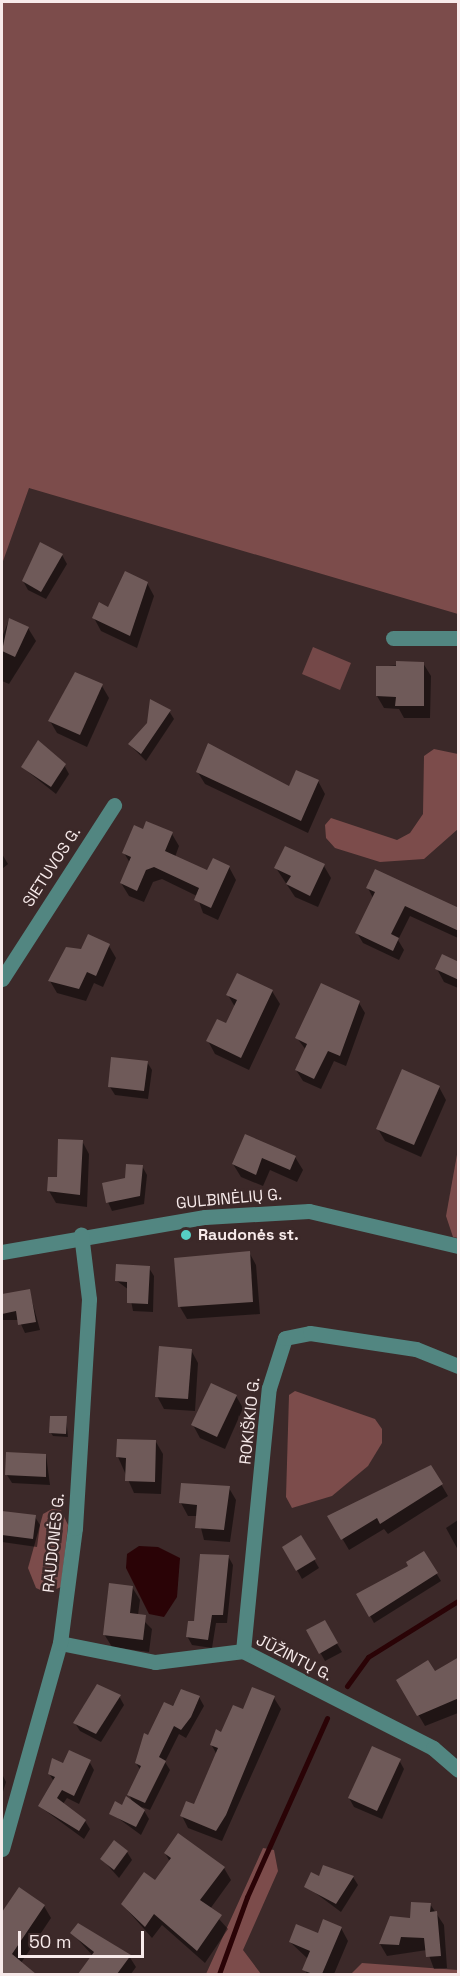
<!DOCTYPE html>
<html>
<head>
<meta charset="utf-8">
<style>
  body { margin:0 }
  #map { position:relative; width:460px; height:1976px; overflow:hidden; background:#3c2929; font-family:"Space Grotesk",sans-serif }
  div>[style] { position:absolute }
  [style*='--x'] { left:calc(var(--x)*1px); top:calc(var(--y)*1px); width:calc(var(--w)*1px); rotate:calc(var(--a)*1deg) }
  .green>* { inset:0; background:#744848 }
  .forest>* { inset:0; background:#7c4c4b }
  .water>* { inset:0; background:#2a0306 }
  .shadow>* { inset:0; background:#0007 }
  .stream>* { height:5px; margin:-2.5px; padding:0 2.5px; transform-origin:2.5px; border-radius:2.5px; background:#2a0306 }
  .building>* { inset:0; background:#6f5a59 }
  .minor>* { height:15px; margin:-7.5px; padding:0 7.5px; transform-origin:7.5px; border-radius:7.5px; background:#528681 }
  .dots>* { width:16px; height:16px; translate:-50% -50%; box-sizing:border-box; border:3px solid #3c2929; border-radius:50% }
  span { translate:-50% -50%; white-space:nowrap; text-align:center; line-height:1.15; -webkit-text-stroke:5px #3c2929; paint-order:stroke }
  .street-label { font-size:16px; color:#f7eaea }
  .poi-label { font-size:16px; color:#f7eaea; font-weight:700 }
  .left { translate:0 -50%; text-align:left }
  .frame { position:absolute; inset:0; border:3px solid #f7eaea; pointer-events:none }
  .scale { position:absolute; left:18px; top:1931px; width:126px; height:27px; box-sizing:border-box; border:3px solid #f7eaea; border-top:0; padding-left:8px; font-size:18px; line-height:21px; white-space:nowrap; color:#f7eaea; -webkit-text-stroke:4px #3c2929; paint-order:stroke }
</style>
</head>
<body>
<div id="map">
  <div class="green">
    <i style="clip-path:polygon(313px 647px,351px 663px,340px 690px,302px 674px)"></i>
  </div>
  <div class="forest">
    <i style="clip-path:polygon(2px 2px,458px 2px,458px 614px,29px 488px,2px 564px)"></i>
    <i style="clip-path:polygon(434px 749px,458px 754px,458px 829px,424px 859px,380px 862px,335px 848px,326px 838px,325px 825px,331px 818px,397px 840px,410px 833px,423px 814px,424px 756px)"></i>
    <i style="clip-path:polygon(458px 1149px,458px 1238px,453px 1237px,446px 1216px)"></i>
    <i style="clip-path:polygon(295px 1391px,375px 1419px,382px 1429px,382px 1443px,368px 1466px,332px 1496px,292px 1508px,286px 1497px,289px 1395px)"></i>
    <i style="clip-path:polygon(52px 1509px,61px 1510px,68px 1525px,61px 1587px,47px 1593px,36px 1588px,28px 1568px,43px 1514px)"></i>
    <i style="clip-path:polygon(263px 1848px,274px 1850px,278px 1871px,243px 1950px,261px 1974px,206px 1974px)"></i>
    <i style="clip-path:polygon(362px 1963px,458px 1970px,458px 1974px,351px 1974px)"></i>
  </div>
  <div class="water">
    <i style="clip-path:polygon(139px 1546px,158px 1547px,180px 1558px,177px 1597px,164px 1617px,149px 1614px,126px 1568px,127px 1554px)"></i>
  </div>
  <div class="shadow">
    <i style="clip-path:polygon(62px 555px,67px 564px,46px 599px,28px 590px,23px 581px)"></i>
    <i style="clip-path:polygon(147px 583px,154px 596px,137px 648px,101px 631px,94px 618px)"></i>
    <i style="clip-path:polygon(9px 620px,28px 628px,36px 641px,9px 684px,2px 681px,2px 637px)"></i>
    <i style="clip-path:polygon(423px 663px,431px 676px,430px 718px,404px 718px,399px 709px,384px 708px,377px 696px,377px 667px)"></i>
    <i style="clip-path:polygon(102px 686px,109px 698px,87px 747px,57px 733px,50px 721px)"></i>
    <i style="clip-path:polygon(169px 711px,174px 719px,146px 761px,129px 744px)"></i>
    <i style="clip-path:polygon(64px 765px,69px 774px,56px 794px,22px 767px)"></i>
    <i style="clip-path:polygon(197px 771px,290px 788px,318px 781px,325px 794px,308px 833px,205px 784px)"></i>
    <i style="clip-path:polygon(143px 831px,172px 834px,179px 846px,175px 857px,208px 872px,229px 867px,236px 880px,218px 920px,203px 913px,197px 896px,162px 879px,153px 882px,144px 902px,129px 896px,121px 883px,130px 863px,124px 853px)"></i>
    <i style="clip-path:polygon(2px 854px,8px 864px,2px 869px)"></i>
    <i style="clip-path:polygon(324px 866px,331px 878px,318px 907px,295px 897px,276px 868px)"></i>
    <i style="clip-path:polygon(368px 888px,458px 910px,458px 938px,410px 916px,398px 940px,404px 950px,399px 960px,363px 943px,357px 933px,373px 898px)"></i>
    <i style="clip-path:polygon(109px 946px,116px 958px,103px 987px,94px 983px,86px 1001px,57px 993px,50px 981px,82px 951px)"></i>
    <i style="clip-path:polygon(458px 964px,458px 988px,444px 982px,437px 969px)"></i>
    <i style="clip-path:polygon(272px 991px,280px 1004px,249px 1070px,215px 1054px,208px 1041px,227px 1025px,235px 1007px,228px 995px)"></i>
    <i style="clip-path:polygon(359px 1003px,365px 1013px,346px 1066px,334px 1061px,321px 1089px,303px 1081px,296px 1070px,306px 1050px,297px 1038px)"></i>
    <i style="clip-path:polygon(147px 1062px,152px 1070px,148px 1099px,115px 1095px,110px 1087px)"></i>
    <i style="clip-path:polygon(439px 1087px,446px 1100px,421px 1157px,385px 1141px,378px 1129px)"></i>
    <i style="clip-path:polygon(246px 1136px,295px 1157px,303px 1170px,297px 1182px,270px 1170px,263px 1186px,241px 1177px,233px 1164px)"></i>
    <i style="clip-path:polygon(82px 1141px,89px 1154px,87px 1207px,56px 1203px,49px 1191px)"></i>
    <i style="clip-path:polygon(142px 1166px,147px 1175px,144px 1204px,112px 1211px,108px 1202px)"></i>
    <i style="clip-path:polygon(249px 1252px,256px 1265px,260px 1314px,187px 1319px,180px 1307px)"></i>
    <i style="clip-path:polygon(149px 1268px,154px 1276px,153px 1312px,133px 1311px,129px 1290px,117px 1281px)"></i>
    <i style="clip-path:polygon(29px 1290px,40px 1330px,25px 1333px,19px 1320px,2px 1320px,2px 1296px)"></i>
    <i style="clip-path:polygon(191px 1350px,198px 1363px,195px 1411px,164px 1409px,157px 1396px)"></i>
    <i style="clip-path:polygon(236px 1396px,243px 1408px,225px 1449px,200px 1438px,193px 1425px)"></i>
    <i style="clip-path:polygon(66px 1418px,68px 1437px,53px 1436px,51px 1433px)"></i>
    <i style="clip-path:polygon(156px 1442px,163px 1454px,161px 1494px,134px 1493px,118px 1457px)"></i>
    <i style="clip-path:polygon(46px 1455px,50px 1485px,12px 1483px,7px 1475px)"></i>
    <i style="clip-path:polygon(431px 1467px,448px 1496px,388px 1534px,384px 1529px,349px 1550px,329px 1516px)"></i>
    <i style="clip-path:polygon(229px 1488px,236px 1500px,230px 1542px,204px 1540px,198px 1516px,188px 1516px,181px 1503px)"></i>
    <i style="clip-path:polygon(2px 1512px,35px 1517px,40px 1525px,37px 1547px,2px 1542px)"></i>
    <i style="clip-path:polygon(458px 1520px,458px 1550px,446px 1528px)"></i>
    <i style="clip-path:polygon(301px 1537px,319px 1568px,302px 1579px,284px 1547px)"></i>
    <i style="clip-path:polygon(424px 1553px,441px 1581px,374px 1623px,358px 1594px,410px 1567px)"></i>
    <i style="clip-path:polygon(228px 1556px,233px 1565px,227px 1623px,216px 1623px,212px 1648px,192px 1645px,187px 1636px)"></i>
    <i style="clip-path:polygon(132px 1587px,140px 1600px,138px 1615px,152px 1629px,149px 1652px,112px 1647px,104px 1634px)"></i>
    <i style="clip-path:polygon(324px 1622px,342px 1652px,325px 1661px,308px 1631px)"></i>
    <i style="clip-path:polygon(458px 1659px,458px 1713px,425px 1726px,398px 1680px,434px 1673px)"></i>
    <i style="clip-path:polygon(182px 1691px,199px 1697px,204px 1706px,186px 1738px,179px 1734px,165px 1762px,170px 1770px,150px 1810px,142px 1807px,149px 1819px,141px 1835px,111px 1813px,133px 1803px,129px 1795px,141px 1771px,136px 1763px)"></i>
    <i style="clip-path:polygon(119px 1696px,124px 1705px,101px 1742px,80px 1731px,75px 1723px)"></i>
    <i style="clip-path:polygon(274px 1698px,281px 1709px,222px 1841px,188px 1828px,182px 1816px,195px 1806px,217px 1755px,211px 1744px,244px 1711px)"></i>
    <i style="clip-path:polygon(399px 1760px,404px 1769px,382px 1819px,354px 1807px,349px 1798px)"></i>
    <i style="clip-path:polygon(89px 1761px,94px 1770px,79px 1804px,67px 1798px,63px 1804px,85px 1821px,90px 1829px,84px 1839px,39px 1806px,54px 1782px,49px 1773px,63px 1765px)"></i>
    <i style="clip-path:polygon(2px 1774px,6px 1782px,2px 1795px)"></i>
    <i style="clip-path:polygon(127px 1852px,132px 1860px,119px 1878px,102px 1859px)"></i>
    <i style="clip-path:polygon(165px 1853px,224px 1868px,231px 1880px,210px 1909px,228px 1929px,205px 1963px,162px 1925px,152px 1938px,122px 1904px,155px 1882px,170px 1862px)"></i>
    <i style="clip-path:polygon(353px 1877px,358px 1885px,341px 1912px,306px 1886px,319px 1878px)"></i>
    <i style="clip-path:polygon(19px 1889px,44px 1906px,51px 1918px,21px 1963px,33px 1974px,2px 1974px,2px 1915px)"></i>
    <i style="clip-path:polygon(430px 1904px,444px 1925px,447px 1968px,434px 1969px,427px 1950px,387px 1956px,380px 1944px)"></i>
    <i style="clip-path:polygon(341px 1928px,348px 1941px,334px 1974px,306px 1974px,308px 1959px,290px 1942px)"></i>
    <i style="clip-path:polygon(72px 1933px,129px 1956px,136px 1967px,131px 1974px,85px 1974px,93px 1956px)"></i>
  </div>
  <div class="stream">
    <i style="--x:347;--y:1686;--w:36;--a:-54"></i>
    <i style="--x:368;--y:1657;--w:106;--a:-31.9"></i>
    <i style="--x:219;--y:1974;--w:82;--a:-70"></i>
    <i style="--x:247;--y:1897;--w:196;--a:-65.9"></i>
  </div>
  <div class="building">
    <i style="clip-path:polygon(40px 542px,63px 554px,41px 592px,22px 581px)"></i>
    <i style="clip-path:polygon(125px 571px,148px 582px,130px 636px,92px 618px,99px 602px,108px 607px)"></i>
    <i style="clip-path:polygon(9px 618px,29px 627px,15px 657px,2px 651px)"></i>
    <i style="clip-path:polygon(396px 661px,424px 662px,424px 706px,395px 706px,396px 697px,376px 696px,376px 666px,396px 666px)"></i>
    <i style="clip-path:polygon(75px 672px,103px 684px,80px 735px,48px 721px)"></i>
    <i style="clip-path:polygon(150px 699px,171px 710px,141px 754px,128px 744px,147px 723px)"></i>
    <i style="clip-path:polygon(38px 740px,66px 764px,51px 787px,21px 767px)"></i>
    <i style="clip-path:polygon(208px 743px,289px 786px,296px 770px,319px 780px,301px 821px,196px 772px)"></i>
    <i style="clip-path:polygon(146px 821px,173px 832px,165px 851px,207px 870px,213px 858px,230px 866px,211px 908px,194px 900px,199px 888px,154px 867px,146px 870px,137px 891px,120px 883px,131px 857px,122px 853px,134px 825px,143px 829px)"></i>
    <i style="clip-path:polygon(285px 846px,325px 864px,310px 896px,286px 884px,291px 876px,274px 868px)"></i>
    <i style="clip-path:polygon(375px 869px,459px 908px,459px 931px,405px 906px,391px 934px,399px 938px,393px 951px,355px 933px,375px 892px,366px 888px)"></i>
    <i style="clip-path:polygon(88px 934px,110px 944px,96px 976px,87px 972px,79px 989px,48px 981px,66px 947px,81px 949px)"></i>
    <i style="clip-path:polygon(442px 954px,459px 962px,459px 980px,435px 969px)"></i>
    <i style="clip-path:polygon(237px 973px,273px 990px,241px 1058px,206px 1041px,217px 1019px,226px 1023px,237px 1000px,226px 995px)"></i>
    <i style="clip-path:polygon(321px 983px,360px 1001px,340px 1056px,328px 1051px,314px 1079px,295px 1070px,307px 1044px,295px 1038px)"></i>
    <i style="clip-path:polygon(111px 1057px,148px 1061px,144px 1091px,108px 1087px)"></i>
    <i style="clip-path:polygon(402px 1069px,440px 1086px,414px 1145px,376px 1129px)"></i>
    <i style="clip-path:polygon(245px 1134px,296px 1156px,290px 1170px,262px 1158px,256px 1175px,232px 1164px)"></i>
    <i style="clip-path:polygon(58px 1139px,83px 1140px,80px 1195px,47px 1191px,48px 1177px,57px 1177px)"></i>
    <i style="clip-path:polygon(126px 1164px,143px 1165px,140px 1196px,106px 1203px,102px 1183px,125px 1178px)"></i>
    <i style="clip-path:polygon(250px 1251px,253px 1302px,178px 1307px,174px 1258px)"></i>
    <i style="clip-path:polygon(116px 1264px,150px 1266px,148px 1304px,127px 1303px,127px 1282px,115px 1281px)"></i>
    <i style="clip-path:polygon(30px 1289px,36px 1322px,18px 1325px,16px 1311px,2px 1314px,2px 1294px)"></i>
    <i style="clip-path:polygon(159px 1346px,192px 1349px,188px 1399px,155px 1397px)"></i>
    <i style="clip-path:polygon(211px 1383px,237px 1395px,217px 1437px,191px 1425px)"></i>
    <i style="clip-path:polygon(50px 1416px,67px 1416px,66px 1434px,49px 1433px)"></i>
    <i style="clip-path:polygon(117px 1439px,156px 1440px,155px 1482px,125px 1481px,126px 1458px,116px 1457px)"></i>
    <i style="clip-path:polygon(6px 1452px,46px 1454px,46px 1477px,5px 1475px)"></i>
    <i style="clip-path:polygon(431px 1465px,443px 1484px,380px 1524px,377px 1518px,341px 1540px,327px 1516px)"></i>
    <i style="clip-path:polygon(181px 1483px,230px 1486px,224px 1530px,195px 1528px,197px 1505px,179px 1503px)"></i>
    <i style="clip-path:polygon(2px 1511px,36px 1515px,33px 1539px,2px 1535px)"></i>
    <i style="clip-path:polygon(301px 1535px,316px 1559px,296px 1571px,282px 1547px)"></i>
    <i style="clip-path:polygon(424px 1551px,438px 1573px,369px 1617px,356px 1594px,408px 1566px,406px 1562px)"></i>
    <i style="clip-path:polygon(200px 1554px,229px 1555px,223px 1615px,212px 1615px,208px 1640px,186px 1637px,188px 1621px,194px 1621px)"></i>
    <i style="clip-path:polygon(109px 1583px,133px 1586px,130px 1613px,146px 1615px,143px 1640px,103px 1635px)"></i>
    <i style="clip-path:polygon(325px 1620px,338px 1643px,319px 1654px,306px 1630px)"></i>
    <i style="clip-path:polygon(459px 1657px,459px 1698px,417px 1716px,396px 1680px,428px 1660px,435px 1671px)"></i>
    <i style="clip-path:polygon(97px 1684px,121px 1695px,96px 1734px,73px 1723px)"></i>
    <i style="clip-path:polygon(252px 1687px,275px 1696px,226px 1815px,216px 1831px,180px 1816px,186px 1801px,194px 1804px,218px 1748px,210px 1745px,216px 1729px,221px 1732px,233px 1705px,243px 1709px)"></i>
    <i style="clip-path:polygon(181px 1689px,200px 1696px,191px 1717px,181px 1730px,174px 1726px,159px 1757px,166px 1761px,145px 1803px,127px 1795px,141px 1766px,135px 1763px,144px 1733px,148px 1735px,164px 1702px,173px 1706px)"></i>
    <i style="clip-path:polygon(372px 1746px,401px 1759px,377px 1811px,348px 1798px)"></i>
    <i style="clip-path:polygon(69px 1750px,91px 1760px,74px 1796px,62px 1790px,57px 1798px,86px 1820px,79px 1831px,38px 1806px,55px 1777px,48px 1774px,52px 1758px,63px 1763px)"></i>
    <i style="clip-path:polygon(126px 1796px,145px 1810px,136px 1827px,109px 1814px,115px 1801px,122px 1805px)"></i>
    <i style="clip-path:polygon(178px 1833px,225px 1867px,200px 1900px,222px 1915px,197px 1951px,154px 1914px,145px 1927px,121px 1904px,144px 1872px,155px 1880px,171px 1858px,164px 1853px)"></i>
    <i style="clip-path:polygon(114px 1840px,128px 1851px,114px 1870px,100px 1859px)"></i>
    <i style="clip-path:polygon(323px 1865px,354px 1876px,336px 1904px,304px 1887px,311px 1872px,319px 1876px)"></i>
    <i style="clip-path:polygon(19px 1887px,45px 1905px,12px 1954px,36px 1974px,2px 1974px,2px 1912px)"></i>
    <i style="clip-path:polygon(411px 1902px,431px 1903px,430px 1912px,437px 1911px,441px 1956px,426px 1957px,424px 1938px,401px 1937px,399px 1945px,379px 1944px,390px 1916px,410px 1918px)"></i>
    <i style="clip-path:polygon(323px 1919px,342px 1927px,322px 1974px,313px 1974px,302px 1970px,310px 1951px,289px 1942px,296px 1924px,318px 1933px)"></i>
    <i style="clip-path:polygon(78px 1923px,131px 1955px,117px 1974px,78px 1974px,94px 1952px,70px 1933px)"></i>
  </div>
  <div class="minor">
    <i style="--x:393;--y:638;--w:65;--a:0"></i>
    <i style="--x:2;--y:979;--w:207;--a:-57.2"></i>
    <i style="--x:2;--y:1252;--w:206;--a:-9.8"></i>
    <i style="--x:205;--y:1217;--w:104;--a:-3.3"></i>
    <i style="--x:309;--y:1211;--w:153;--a:13.2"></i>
    <i style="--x:60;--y:1643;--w:97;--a:11.3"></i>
    <i style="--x:155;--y:1662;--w:89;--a:-7.1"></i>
    <i style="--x:243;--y:1651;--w:213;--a:27"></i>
    <i style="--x:433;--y:1748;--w:33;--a:41"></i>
    <i style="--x:243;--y:1651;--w:264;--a:-84.4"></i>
    <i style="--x:269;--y:1388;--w:52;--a:-72.3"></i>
    <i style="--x:285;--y:1338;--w:25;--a:-11"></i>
    <i style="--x:310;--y:1333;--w:107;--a:8.6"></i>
    <i style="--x:416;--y:1349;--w:45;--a:22"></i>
    <i style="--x:2;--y:1849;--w:214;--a:-74.3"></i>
    <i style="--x:60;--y:1643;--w:116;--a:-82.6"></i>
    <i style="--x:75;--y:1528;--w:229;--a:-86.5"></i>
    <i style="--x:89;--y:1299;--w:65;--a:-97"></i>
  </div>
  <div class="dots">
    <i style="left:186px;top:1235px;background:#56cec3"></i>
  </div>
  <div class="street-label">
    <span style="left:52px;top:867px;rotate:-57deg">SIETUVOS G.</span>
    <span style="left:229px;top:1199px;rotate:-5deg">GULBINĖLIŲ G.</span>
    <span style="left:250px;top:1421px;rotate:-84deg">ROKIŠKIO G.</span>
    <span style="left:54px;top:1543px;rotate:-84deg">RAUDONĖS G.</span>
    <span style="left:294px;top:1658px;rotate:27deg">JŪŽINTŲ G.</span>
  </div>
  <div class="poi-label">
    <span class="left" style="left:198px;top:1235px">Raudonės st.</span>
  </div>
  <div class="frame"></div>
  <div class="scale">50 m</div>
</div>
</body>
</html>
